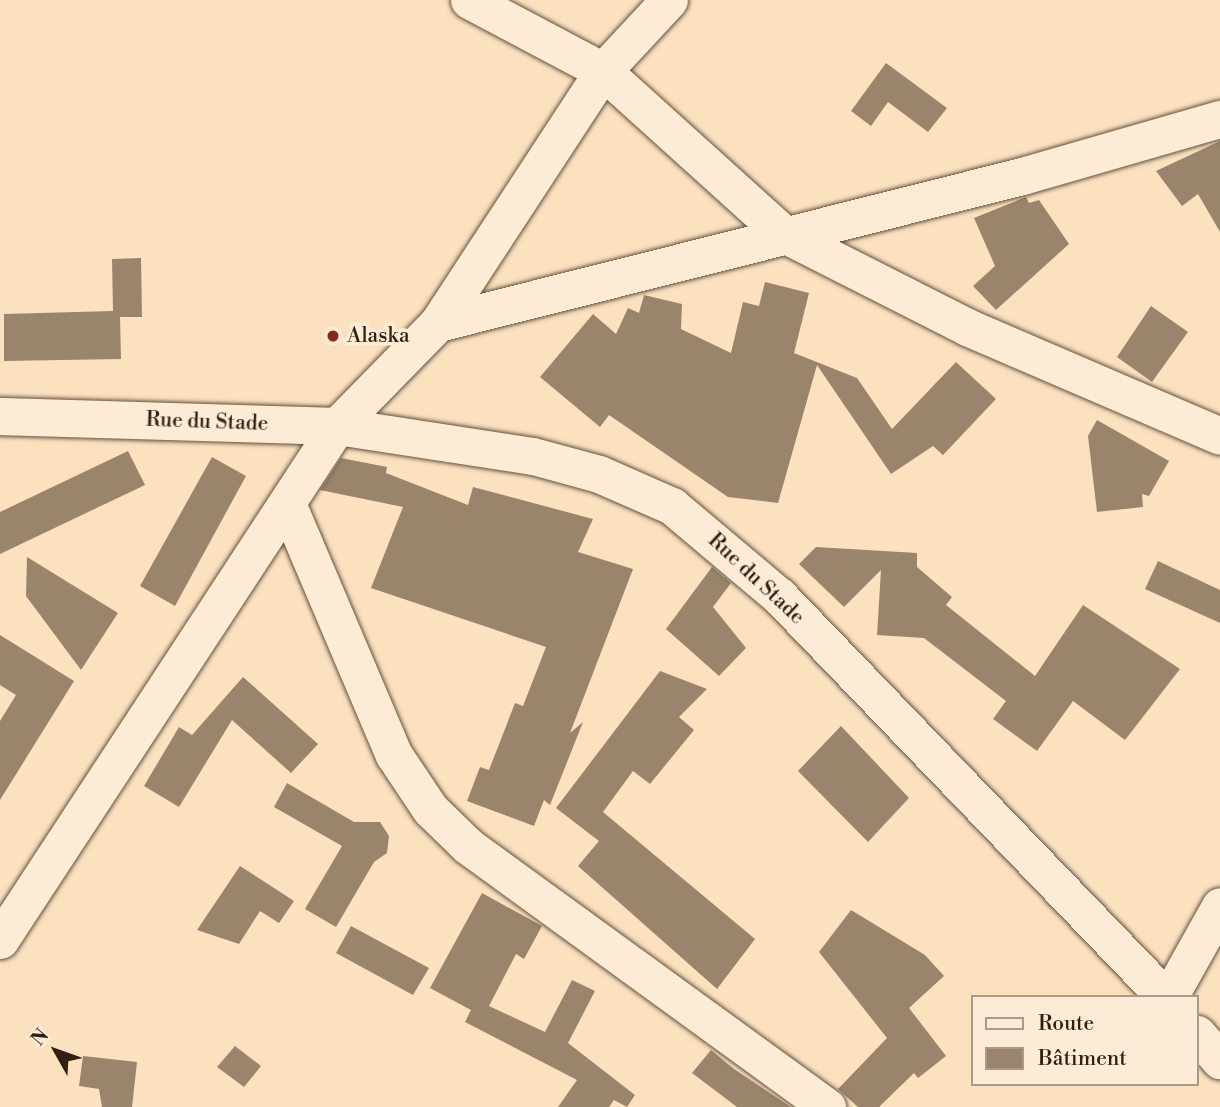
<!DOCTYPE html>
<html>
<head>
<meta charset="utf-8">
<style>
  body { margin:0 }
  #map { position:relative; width:1220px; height:1107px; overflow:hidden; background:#fbe1be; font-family:"Libre Bodoni",serif }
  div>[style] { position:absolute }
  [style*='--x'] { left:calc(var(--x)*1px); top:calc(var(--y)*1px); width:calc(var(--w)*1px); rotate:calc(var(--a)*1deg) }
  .building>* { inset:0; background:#9a846c }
  .roads { filter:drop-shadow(0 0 2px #63503e) drop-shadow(0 0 2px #63503e) }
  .street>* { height:37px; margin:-18.5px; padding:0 18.5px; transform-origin:18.5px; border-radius:18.5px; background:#fcecd5 }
  .dots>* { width:19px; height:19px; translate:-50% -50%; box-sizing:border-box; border:4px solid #fcecd5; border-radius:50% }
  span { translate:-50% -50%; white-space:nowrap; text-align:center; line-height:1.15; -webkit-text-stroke:7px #fcecd5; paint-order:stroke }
  .poi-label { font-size:21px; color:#302014 }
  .left { translate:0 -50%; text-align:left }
  .street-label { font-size:21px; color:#302014 }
  .legend { position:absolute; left:971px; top:995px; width:228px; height:91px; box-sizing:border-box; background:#fcecd5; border:2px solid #aa9a88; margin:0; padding:9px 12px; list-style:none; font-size:21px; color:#302014 }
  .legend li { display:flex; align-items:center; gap:14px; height:35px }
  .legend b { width:35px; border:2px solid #aa9a88 }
  .north { position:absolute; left:21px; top:1016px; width:70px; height:70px; -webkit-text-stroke:5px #fcecd5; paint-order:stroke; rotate:310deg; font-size:19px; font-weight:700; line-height:28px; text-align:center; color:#302014 }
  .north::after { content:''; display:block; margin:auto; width:24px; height:32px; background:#302014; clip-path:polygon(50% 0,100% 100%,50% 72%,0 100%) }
</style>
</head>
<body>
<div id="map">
  <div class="building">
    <i style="clip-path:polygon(886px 63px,947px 108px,928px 132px,888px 102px,871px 126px,851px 111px)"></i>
    <i style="clip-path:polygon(1220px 141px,1220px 232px,1198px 194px,1182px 206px,1156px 171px)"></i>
    <i style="clip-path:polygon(1026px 197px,1029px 203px,1039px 200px,1069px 244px,996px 310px,973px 286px,995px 266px,974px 218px)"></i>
    <i style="clip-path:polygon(141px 258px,142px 317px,120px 317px,121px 359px,4px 361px,4px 314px,113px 311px,112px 259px)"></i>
    <i style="clip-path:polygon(765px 282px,809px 293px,794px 353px,857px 378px,892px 429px,956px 362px,996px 399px,943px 455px,933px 446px,891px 474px,817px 365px,778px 503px,728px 497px,609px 415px,600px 427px,540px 377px,593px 314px,616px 334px,628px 308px,639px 313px,644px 295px,682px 304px,681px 329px,731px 353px,743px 302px,759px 306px)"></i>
    <i style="clip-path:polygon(1151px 306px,1188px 332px,1152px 382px,1117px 357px)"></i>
    <i style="clip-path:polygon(1097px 420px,1169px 461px,1149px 496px,1142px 494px,1143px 507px,1097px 512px,1088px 436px)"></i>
    <i style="clip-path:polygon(128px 451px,145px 485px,0 554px,0 512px)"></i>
    <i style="clip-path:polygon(212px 457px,246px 476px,175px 606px,140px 586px)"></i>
    <i style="clip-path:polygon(341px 458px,387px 467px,386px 473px,468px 505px,473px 487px,593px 519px,578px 552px,633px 569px,570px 733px,583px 722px,550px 805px,544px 800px,534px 826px,467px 801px,480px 767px,489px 770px,515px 703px,523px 706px,546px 647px,371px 588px,403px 507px,320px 490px)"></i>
    <i style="clip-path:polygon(816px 547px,917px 553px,917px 567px,952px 597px,946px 605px,1035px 676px,1083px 605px,1180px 669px,1125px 740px,1073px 701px,1037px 751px,993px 719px,1006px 701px,924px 638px,877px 635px,881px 570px,844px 607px,799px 564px)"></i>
    <i style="clip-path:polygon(27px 557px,118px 613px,81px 670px,26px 596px)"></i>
    <i style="clip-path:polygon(1158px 561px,1220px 590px,1220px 623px,1145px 589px)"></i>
    <i style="clip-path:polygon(712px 567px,731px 583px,713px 607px,746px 648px,719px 676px,666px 629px)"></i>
    <i style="clip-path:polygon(0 635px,74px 681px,0 800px,0 721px,16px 695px,0 685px)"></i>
    <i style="clip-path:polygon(660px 671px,707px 689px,679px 717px,694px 730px,650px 784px,633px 771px,603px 812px,755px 939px,717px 989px,578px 866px,599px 841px,556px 808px)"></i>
    <i style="clip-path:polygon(243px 677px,318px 744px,291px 773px,232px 720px,179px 807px,144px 786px,179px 727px,192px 735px)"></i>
    <i style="clip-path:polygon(841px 726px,909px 798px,868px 842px,798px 771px)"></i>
    <i style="clip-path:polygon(287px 783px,354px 822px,380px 822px,389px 836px,387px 853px,374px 862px,336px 927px,305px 909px,342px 846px,274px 807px)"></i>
    <i style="clip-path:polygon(240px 866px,294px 901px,279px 923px,260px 911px,239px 944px,197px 930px)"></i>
    <i style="clip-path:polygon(482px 893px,542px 926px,524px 959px,516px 954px,489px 1006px,545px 1032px,572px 980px,595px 991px,568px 1043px,635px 1095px,627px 1107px,614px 1100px,609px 1107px,558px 1107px,577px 1080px,465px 1022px,471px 1010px,430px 988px)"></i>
    <i style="clip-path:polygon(851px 910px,925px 955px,944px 976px,909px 1008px,946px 1056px,918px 1078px,914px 1073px,879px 1107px,858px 1107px,838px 1089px,887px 1038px,819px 952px)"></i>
    <i style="clip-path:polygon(351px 926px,429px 968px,413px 995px,336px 953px)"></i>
    <i style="clip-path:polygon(235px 1046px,261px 1066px,244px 1087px,217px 1067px)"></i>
    <i style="clip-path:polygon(711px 1050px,734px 1069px,791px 1107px,737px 1107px,692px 1073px)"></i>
    <i style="clip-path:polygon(83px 1056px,137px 1062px,132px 1107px,102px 1107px,99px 1089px,79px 1086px)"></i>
  </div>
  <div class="roads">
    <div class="street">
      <i style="--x:469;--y:0;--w:152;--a:27.9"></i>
      <i style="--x:603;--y:71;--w:241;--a:42.1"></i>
      <i style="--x:782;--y:233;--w:208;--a:26.9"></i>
      <i style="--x:967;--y:327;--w:275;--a:23.3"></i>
      <i style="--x:438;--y:323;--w:301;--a:-56.8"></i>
      <i style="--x:603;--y:71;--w:97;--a:-47.1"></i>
      <i style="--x:0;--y:416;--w:337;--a:1.7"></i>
      <i style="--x:337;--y:426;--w:198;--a:8.7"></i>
      <i style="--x:533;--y:456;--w:68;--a:15.3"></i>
      <i style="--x:599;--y:474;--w:80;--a:23.7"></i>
      <i style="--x:672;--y:506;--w:140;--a:40.1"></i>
      <i style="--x:779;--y:596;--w:557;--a:46.09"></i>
      <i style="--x:289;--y:508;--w:268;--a:67"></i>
      <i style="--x:394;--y:755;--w:65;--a:56.3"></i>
      <i style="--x:430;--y:809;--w:53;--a:44.2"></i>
      <i style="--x:468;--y:846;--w:444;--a:36"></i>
      <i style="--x:0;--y:940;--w:615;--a:-56.75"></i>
      <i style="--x:337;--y:426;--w:144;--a:-45.6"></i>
      <i style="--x:438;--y:323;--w:602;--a:-14.13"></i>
      <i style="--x:1022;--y:176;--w:206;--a:-16.1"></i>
      <i style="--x:1169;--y:997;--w:104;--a:-60.7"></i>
      <i style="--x:1197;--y:1034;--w:35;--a:49"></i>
    </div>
  </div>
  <div class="dots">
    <i style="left:333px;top:336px;background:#8f2418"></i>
  </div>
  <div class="poi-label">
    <span class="left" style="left:347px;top:336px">Alaska</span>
  </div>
  <div class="street-label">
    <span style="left:207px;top:422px;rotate:2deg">Rue du Stade</span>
    <span style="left:756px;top:579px;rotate:43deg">Rue du Stade</span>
  </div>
  <ul class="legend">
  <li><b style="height:9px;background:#fcecd5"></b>Route</li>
  <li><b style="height:19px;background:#9a846c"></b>Bâtiment</li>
  </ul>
  <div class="north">N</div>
</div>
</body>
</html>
